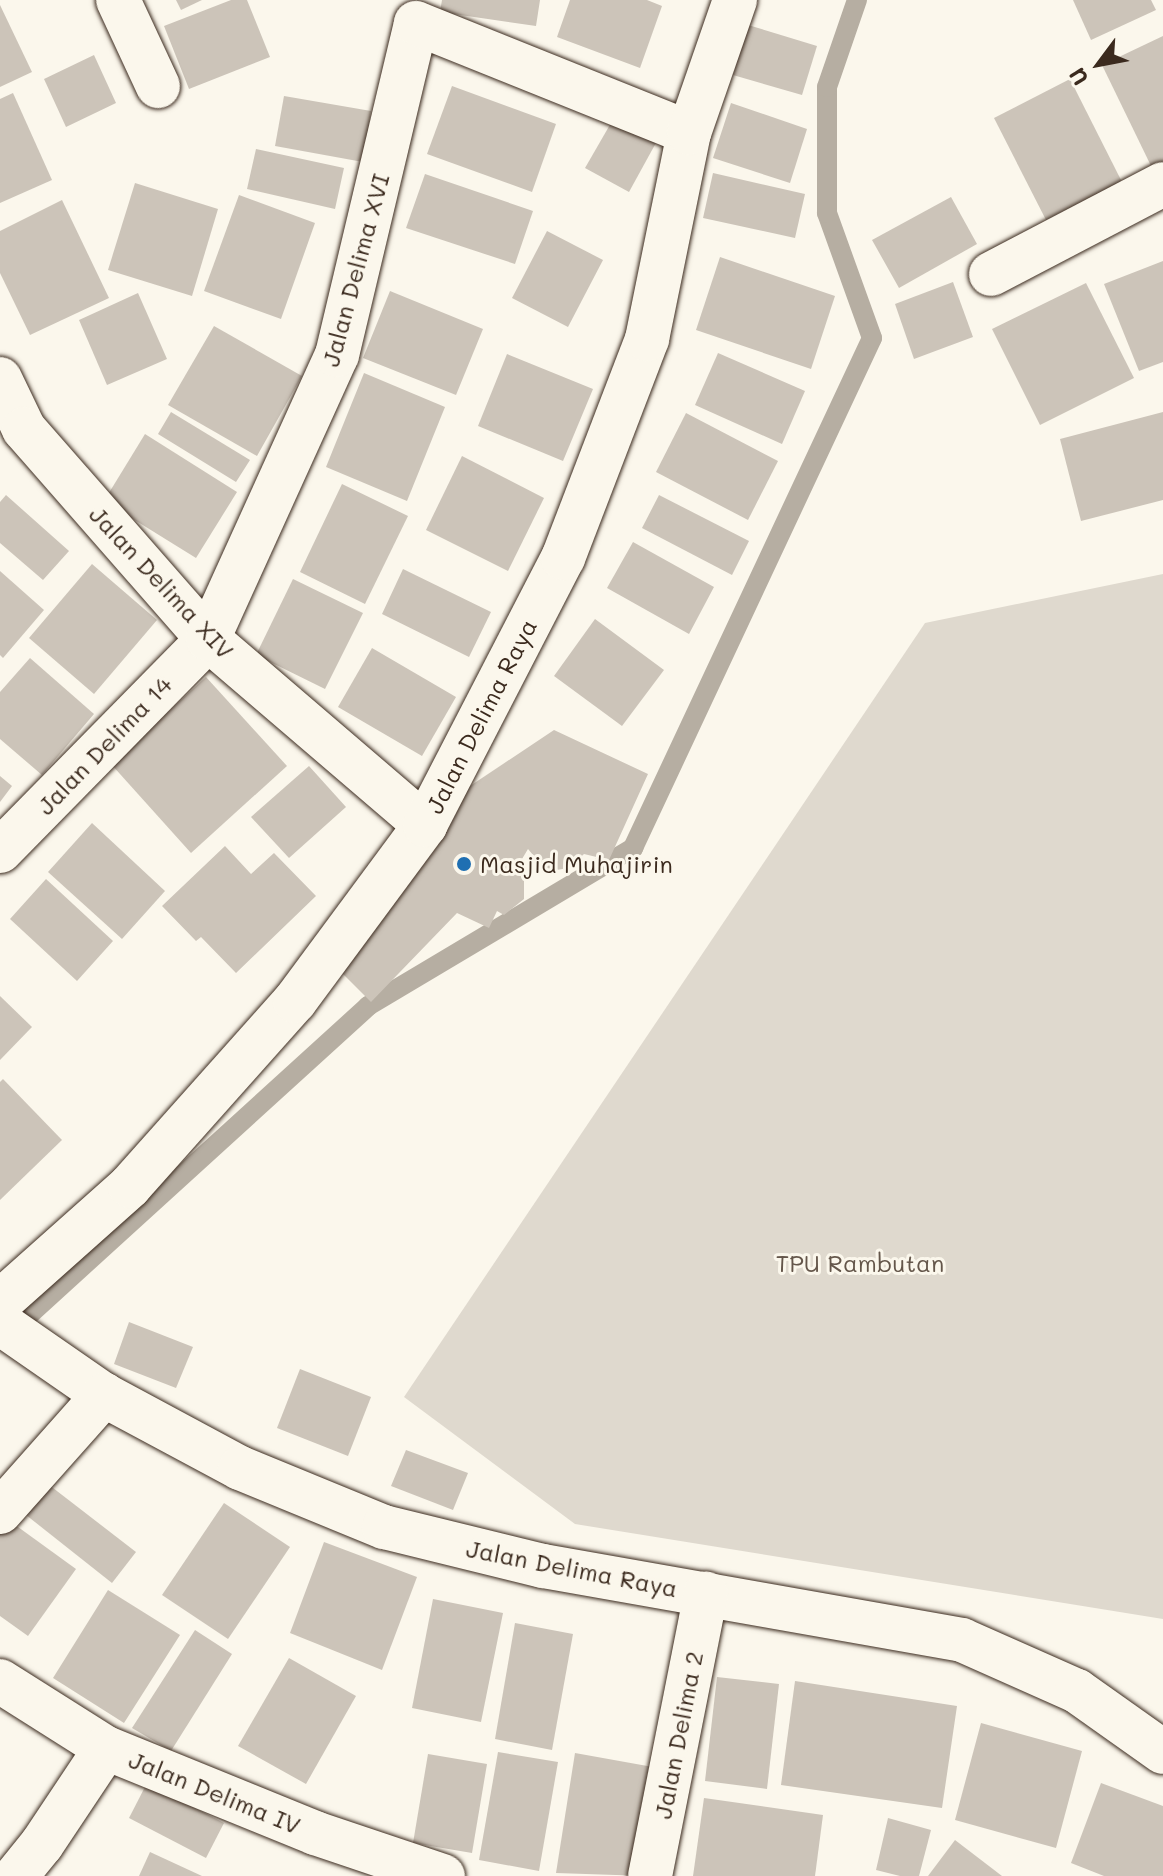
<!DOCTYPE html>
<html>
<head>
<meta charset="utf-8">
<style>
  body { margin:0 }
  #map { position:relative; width:1163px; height:1876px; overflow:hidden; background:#fbf7ec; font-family:Mali,sans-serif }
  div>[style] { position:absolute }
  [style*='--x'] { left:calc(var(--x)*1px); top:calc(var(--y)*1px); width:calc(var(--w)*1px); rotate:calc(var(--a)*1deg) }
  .green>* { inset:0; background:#dfd9ce }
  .stream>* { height:20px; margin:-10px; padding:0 10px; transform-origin:10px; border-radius:10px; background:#b6aea2 }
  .building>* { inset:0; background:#ccc4b9 }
  .roads { filter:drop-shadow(0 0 2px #3b2a1e) drop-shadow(0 0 2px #3b2a1e) }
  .minor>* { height:44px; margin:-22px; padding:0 22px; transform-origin:22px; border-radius:22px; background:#fbf7ec }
  .dots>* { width:22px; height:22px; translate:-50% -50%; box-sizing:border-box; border:4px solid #fbf7ec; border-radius:50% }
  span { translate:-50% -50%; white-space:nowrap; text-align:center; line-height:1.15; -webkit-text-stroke:6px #fbf7ec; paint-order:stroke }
  .street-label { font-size:24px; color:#3b2a1e }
  .poi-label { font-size:24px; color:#3b2a1e }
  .left { translate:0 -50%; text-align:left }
  .park-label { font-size:24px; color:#64564a }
  .north { position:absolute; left:1059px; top:24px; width:80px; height:80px; -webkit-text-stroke:6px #fbf7ec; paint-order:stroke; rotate:238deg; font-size:22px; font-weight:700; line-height:32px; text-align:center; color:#3b2a1e }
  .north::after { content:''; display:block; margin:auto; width:28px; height:36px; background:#3b2a1e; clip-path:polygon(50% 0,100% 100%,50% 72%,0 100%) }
</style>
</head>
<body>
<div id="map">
  <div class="green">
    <i style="clip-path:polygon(1163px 574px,1163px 1619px,575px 1524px,404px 1397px,925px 623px)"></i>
  </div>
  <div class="stream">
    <i style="--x:9;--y:1333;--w:486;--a:-42.3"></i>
    <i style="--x:368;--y:1006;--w:309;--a:-30.8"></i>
    <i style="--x:633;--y:848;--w:563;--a:-64.89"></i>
    <i style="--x:872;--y:338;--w:133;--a:-109.8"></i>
    <i style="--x:827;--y:213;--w:126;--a:-90"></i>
    <i style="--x:827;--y:87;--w:92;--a:-71"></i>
  </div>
  <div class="building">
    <i style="clip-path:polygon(176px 0,202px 0,181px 10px)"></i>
    <i style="clip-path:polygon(231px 0,247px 0,270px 57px,189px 89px,164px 26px)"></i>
    <i style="clip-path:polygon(442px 0,540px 0,536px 26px,440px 12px)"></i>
    <i style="clip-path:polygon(570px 0,647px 0,662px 6px,640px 68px,557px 37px)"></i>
    <i style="clip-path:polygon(1073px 0,1151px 0,1156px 10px,1091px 40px)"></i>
    <i style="clip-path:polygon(0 5px,32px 72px,0 87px)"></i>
    <i style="clip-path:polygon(748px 25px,817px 46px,802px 95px,733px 75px)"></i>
    <i style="clip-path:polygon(1163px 36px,1163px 165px,1153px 170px,1102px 65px)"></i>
    <i style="clip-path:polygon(94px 55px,116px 103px,66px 127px,44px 79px)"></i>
    <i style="clip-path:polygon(1070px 79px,1122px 182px,1046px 220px,994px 118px)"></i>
    <i style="clip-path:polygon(452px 86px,556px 124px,532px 192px,427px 154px)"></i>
    <i style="clip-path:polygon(13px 93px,52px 180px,0 203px,0 99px)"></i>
    <i style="clip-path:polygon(284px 96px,371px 111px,363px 162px,275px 146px)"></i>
    <i style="clip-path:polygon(731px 103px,807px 129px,790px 183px,713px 158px)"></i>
    <i style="clip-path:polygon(615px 116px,657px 141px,629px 192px,585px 168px)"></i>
    <i style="clip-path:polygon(256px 149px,344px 168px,335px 209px,247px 189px)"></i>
    <i style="clip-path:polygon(713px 173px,805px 194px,795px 238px,703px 218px)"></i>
    <i style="clip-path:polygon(425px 174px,533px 211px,515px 264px,406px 228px)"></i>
    <i style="clip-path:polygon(135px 183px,218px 209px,192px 296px,108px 270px)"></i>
    <i style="clip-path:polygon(239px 195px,315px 223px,281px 319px,204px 291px)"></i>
    <i style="clip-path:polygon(951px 197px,977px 244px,899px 288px,872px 240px)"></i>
    <i style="clip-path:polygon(62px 200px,109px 298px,30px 335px,0 273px,0 231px)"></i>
    <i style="clip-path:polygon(547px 231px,603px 260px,568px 327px,512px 298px)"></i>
    <i style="clip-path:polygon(720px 257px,835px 296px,811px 369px,696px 330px)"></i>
    <i style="clip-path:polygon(1163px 261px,1163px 362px,1139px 371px,1104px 284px)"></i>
    <i style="clip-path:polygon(953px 282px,973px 337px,914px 359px,895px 304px)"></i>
    <i style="clip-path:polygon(1086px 283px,1134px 378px,1040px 425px,992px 329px)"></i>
    <i style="clip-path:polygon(390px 291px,483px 329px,456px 395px,363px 358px)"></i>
    <i style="clip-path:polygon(138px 293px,167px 359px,107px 385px,79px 320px)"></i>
    <i style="clip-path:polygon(214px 326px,302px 376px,257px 456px,168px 405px)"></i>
    <i style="clip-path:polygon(718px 353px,805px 391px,782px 444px,695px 405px)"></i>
    <i style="clip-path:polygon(507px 354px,593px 389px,563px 461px,478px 426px)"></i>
    <i style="clip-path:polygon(364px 373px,445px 407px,407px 501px,326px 467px)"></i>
    <i style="clip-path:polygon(171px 412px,250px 460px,236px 482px,158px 434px)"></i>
    <i style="clip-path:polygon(1163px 412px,1163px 500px,1081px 521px,1060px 439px)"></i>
    <i style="clip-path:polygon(686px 413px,778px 461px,748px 520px,656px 472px)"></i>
    <i style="clip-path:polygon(145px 434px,237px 492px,196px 558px,104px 501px)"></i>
    <i style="clip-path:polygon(462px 456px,544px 498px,508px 571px,426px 530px)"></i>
    <i style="clip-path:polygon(342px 484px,408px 516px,365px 604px,300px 572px)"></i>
    <i style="clip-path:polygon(6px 495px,69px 551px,43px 580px,0 543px,0 502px)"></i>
    <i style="clip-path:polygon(659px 495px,749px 541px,732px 575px,642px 528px)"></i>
    <i style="clip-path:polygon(633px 542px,714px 587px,689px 634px,607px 588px)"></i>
    <i style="clip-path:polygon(92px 564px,157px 620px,94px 694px,29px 638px)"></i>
    <i style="clip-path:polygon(403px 569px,491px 612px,469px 657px,382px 614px)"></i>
    <i style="clip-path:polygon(0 571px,44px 610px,3px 658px,0 655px)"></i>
    <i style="clip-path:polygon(293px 579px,363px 613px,325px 689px,256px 655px)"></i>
    <i style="clip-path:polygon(595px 619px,664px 670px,622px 726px,554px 676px)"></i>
    <i style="clip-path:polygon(372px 648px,456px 697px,422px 756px,338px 707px)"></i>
    <i style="clip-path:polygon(30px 658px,94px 714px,42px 775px,0 739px,0 692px)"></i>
    <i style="clip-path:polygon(206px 677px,287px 766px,191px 853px,111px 764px)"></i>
    <i style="clip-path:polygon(554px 730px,648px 774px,609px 860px,584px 854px,569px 868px,556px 870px,544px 868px,528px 849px,516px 869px,524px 873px,524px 899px,504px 915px,497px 911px,489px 928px,457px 913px,371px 1002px,335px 966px,464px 790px)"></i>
    <i style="clip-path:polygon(309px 766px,346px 807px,289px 858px,251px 817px)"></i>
    <i style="clip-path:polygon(0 776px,12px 786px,0 802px)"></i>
    <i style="clip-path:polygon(92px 823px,165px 891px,122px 939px,48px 872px)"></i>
    <i style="clip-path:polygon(225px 846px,251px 874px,274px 853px,316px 896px,236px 973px,201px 937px,196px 941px,162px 906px)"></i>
    <i style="clip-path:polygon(46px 879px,113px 941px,77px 981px,10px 919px)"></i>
    <i style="clip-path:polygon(0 996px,32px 1027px,0 1060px)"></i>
    <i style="clip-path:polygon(3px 1079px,62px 1140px,0 1200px,0 1082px)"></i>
    <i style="clip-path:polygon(129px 1322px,193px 1347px,176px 1388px,114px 1364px)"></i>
    <i style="clip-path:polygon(300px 1369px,371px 1397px,348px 1456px,277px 1428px)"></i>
    <i style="clip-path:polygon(406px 1450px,468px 1473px,453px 1510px,391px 1486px)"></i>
    <i style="clip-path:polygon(44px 1481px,136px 1552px,112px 1583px,21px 1511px)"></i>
    <i style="clip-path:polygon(224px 1503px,290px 1547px,228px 1639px,162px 1595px)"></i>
    <i style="clip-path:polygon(7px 1519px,76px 1569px,28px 1636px,0 1616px,0 1528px)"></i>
    <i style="clip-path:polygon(324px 1542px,417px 1577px,382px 1670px,290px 1633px)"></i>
    <i style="clip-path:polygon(108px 1590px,180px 1635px,124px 1723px,53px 1678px)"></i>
    <i style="clip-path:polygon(433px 1599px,503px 1613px,481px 1722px,412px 1708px)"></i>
    <i style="clip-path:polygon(515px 1623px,573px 1634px,552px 1750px,495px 1739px)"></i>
    <i style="clip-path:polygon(195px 1630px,232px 1654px,171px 1751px,132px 1728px)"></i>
    <i style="clip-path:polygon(289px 1658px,356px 1696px,306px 1784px,238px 1746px)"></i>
    <i style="clip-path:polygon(717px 1677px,779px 1684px,767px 1789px,705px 1781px)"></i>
    <i style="clip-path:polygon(795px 1681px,957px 1706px,942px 1808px,781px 1785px)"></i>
    <i style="clip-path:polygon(981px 1723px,1082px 1751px,1056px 1848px,955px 1820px)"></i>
    <i style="clip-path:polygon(498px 1752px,558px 1762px,539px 1871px,479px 1860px)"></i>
    <i style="clip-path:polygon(575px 1753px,664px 1769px,646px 1876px,556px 1873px)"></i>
    <i style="clip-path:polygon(428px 1754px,487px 1764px,472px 1853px,413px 1843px)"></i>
    <i style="clip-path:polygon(147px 1783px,224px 1823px,206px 1858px,129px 1818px)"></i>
    <i style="clip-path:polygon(1101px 1783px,1163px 1806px,1163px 1876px,1104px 1876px,1071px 1863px)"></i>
    <i style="clip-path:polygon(704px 1798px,823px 1815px,815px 1876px,693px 1876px)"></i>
    <i style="clip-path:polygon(888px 1818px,931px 1830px,919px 1876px,900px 1876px,876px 1870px)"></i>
    <i style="clip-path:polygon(955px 1840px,1002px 1876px,928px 1876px)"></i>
    <i style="clip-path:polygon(150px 1852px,202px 1876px,139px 1876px)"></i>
  </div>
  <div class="roads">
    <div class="minor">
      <i style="--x:118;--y:0;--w:95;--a:65.1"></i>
      <i style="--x:991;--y:274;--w:194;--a:-27.6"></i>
      <i style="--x:0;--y:379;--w:55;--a:64.4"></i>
      <i style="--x:24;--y:429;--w:279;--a:48.8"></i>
      <i style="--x:208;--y:639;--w:286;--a:40.6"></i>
      <i style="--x:0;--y:851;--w:297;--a:-45.5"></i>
      <i style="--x:208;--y:639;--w:312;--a:-65.6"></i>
      <i style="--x:337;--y:355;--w:341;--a:-76.6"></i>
      <i style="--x:416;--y:23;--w:294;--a:21.9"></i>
      <i style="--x:0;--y:1302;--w:174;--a:-41.7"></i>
      <i style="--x:130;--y:1186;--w:248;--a:-48.3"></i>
      <i style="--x:295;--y:1001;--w:219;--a:-53.5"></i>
      <i style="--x:425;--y:825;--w:301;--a:-62.7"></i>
      <i style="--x:563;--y:558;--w:235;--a:-69"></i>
      <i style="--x:647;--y:339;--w:210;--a:-78.5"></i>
      <i style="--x:689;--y:133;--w:141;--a:-70.9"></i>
      <i style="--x:0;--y:1323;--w:126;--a:34.7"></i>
      <i style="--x:104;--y:1395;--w:154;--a:28.2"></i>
      <i style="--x:240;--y:1468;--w:156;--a:22.3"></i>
      <i style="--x:384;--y:1527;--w:164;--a:13.8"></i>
      <i style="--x:543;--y:1566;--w:425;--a:10"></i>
      <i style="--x:962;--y:1640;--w:126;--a:23.9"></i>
      <i style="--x:1077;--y:1691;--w:105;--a:35.3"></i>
      <i style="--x:0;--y:1512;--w:157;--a:-48.4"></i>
      <i style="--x:0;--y:1681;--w:125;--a:32.3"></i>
      <i style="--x:106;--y:1748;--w:226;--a:22.1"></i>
      <i style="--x:315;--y:1833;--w:135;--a:18.6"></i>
      <i style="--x:16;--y:1876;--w:41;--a:-50.9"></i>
      <i style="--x:42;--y:1844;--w:115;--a:-56.3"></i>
      <i style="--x:650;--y:1876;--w:288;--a:-78.8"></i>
    </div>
  </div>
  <div class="dots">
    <i style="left:464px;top:864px;background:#1f6fb2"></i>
  </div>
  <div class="street-label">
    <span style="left:355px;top:270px;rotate:-75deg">Jalan Delima XVI</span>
    <span style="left:162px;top:582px;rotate:47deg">Jalan Delima XIV</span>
    <span style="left:481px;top:716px;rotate:-63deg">Jalan Delima Raya</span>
    <span style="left:104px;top:745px;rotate:-46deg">Jalan Delima 14</span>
    <span style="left:572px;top:1568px;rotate:11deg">Jalan Delima Raya</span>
    <span style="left:678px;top:1735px;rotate:-79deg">Jalan Delima 2</span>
    <span style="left:215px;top:1792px;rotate:22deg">Jalan Delima IV</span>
  </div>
  <div class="poi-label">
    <span class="left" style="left:480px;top:864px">Masjid Muhajirin</span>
  </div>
  <div class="park-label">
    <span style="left:860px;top:1263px">TPU Rambutan</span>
  </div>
  <div class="north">U</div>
</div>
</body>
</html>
